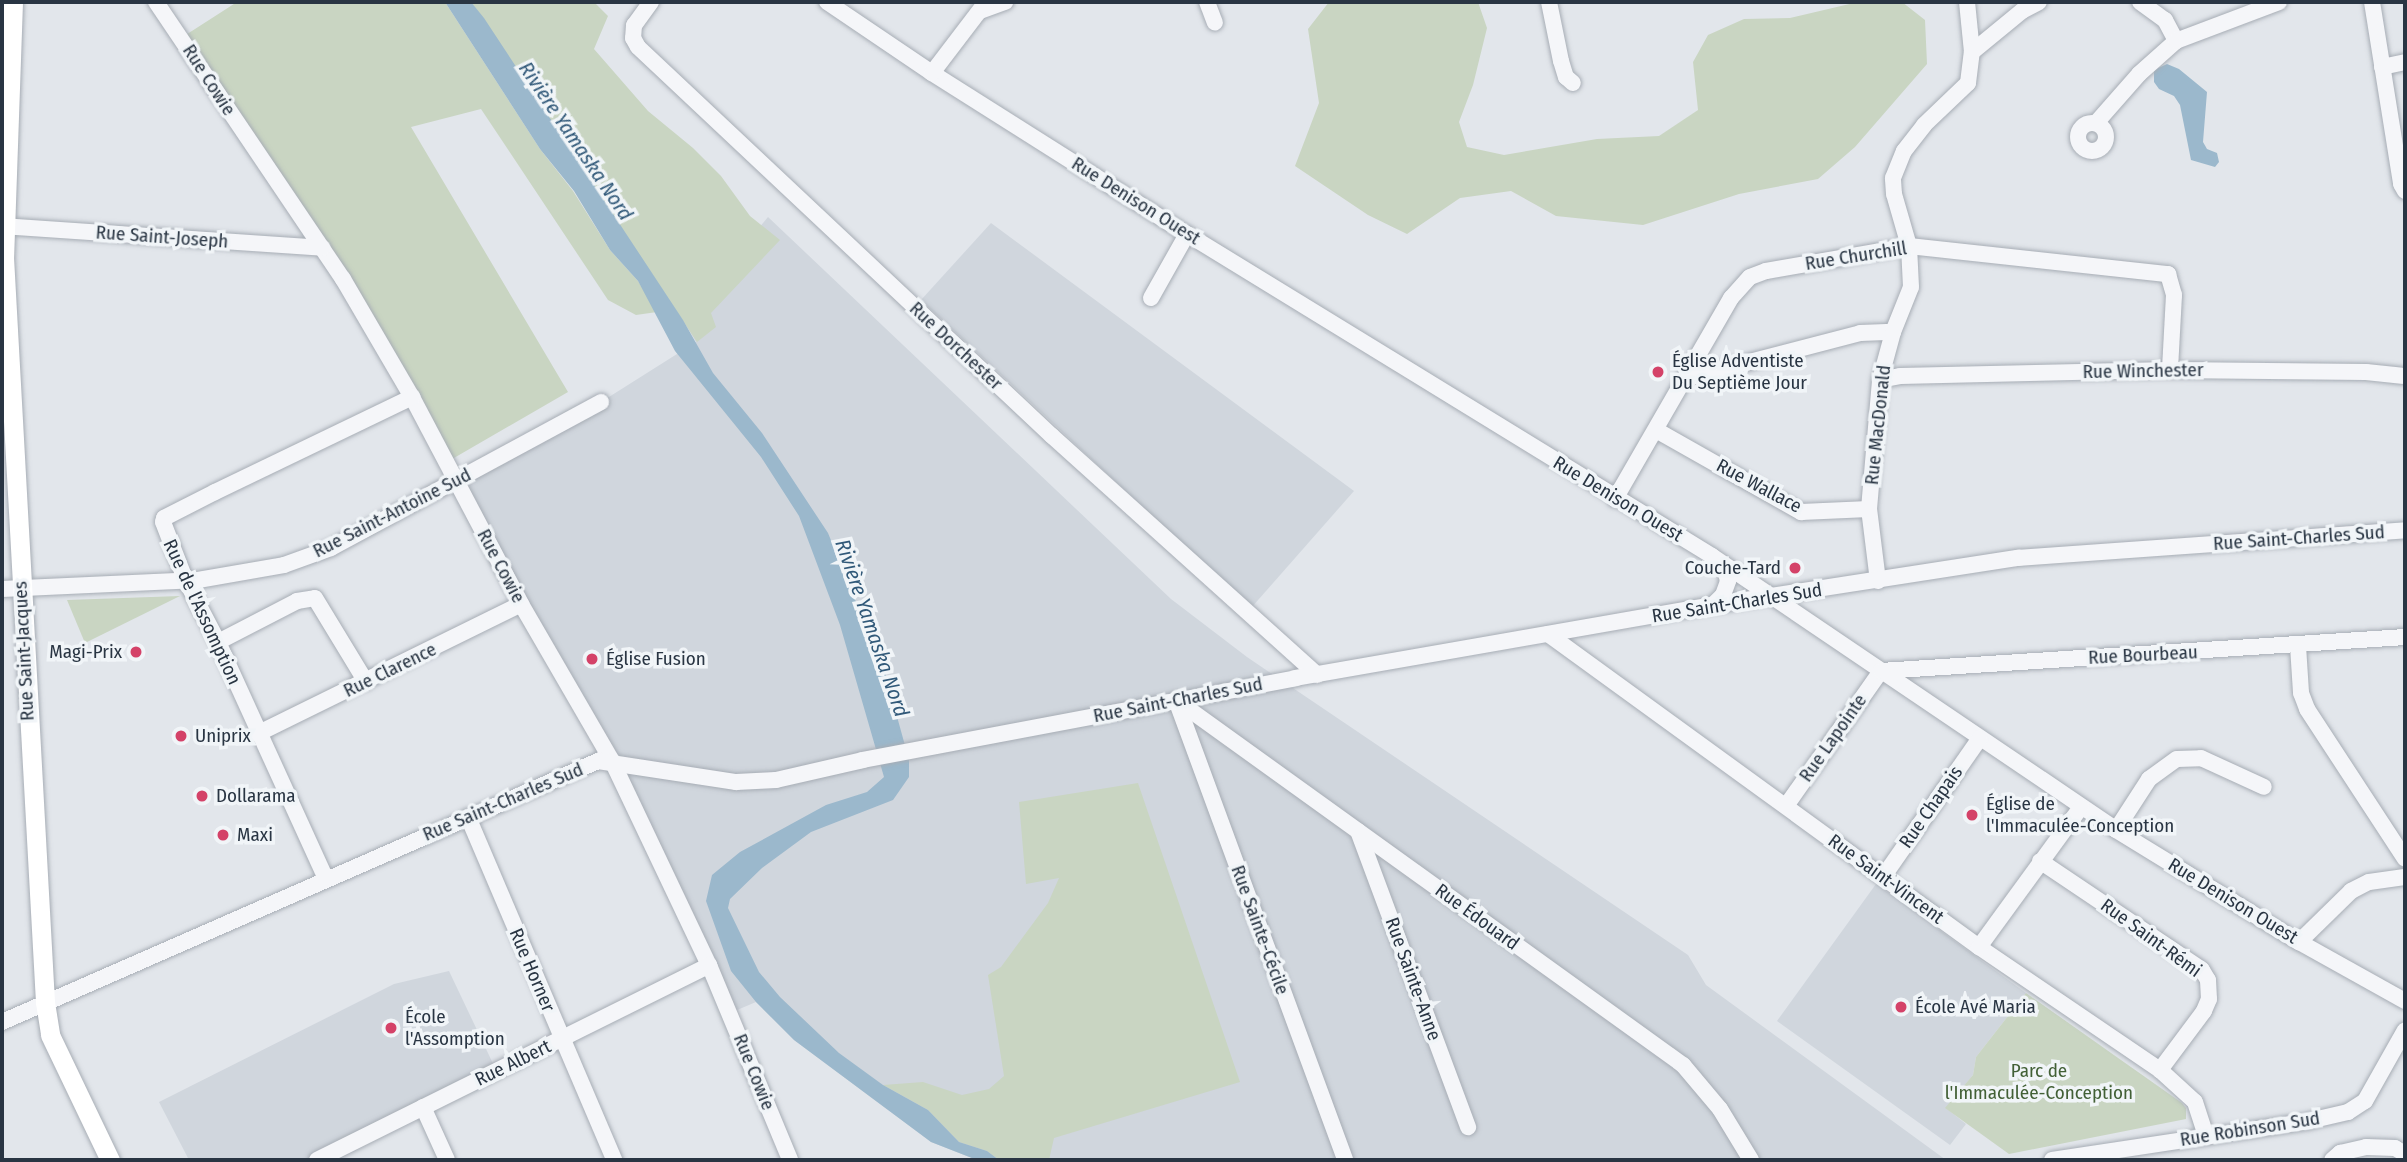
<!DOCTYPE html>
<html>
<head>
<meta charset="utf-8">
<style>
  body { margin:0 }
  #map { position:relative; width:2407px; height:1162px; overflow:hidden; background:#e2e6eb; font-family:"Fira Sans Condensed",sans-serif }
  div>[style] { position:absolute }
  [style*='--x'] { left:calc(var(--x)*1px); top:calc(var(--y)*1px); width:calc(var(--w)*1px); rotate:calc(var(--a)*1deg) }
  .built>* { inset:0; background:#d0d6dd }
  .green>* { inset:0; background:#c9d5c2 }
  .water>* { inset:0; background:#9bb8cc }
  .roads { filter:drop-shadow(0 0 2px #a7adb5) drop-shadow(0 0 2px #a7adb5) }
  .minor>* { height:16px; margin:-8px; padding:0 8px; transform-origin:8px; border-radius:8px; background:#f5f6f9 }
  .minor>.ring { margin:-8px; padding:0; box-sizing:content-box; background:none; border:16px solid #f5f6f9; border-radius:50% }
  .major>* { height:19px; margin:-9.5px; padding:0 9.5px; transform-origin:9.5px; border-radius:9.5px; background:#fff }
  .dots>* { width:19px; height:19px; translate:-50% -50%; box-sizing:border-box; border:4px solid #f1f5f8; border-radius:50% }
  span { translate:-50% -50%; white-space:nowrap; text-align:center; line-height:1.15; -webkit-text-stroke:7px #f1f5f8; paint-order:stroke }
  .street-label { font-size:19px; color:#293543 }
  .poi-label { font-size:19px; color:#293543 }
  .left { translate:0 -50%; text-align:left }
  .right { translate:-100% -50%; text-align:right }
  .park-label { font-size:19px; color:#426036 }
  .water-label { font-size:21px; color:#315979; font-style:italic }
  .frame { position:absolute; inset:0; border:4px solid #293543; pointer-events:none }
</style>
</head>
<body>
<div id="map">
  <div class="built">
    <i style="clip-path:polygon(768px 217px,1171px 599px,1247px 657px,1688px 955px,1706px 985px,1946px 1160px,977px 1160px,931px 1142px,794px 1040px,756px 1002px,730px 1013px,641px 824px,457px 481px,601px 402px,696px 342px,683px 320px)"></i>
    <i style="clip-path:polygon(991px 223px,1354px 491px,1251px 608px,921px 300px)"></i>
    <i style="clip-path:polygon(1876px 884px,2026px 993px,1976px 1057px,1973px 1075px,1946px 1108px,1966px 1124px,1950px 1145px,1777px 1021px)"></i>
    <i style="clip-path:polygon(449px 971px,497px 1072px,318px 1160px,189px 1160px,159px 1102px,394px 984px)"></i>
  </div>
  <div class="green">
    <i style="clip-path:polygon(237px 2px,445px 2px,540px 149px,573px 191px,610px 250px,638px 281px,657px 312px,636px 315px,608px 300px,481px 109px,411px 127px,568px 392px,447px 462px,412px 397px,181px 38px)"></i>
    <i style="clip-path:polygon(471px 2px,594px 2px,608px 16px,594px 49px,648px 111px,693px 148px,721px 176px,750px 216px,780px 240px,711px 313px,716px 327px,697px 342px)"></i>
    <i style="clip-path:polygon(1329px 2px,1478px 2px,1487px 28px,1473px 85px,1459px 122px,1467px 147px,1504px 155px,1597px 139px,1659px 136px,1698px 110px,1693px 62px,1708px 35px,1744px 19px,1790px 18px,1858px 2px,1902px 2px,1925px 20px,1927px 64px,1855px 147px,1818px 179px,1739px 194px,1643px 225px,1556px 216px,1511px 191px,1460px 198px,1407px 234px,1368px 215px,1295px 166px,1319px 103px,1308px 29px)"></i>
    <i style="clip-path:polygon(180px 596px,85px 643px,67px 600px)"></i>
    <i style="clip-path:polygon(1138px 783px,1240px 1082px,1054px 1138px,1049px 1160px,999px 1160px,987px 1151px,959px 1142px,928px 1110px,883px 1085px,923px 1082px,962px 1095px,989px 1089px,1004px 1076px,988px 975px,1001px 967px,1048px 903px,1059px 878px,1026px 884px,1019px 802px)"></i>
    <i style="clip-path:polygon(2026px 993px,2182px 1103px,2186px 1108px,2186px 1119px,2009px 1154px,1945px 1108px,1973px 1075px,1976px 1057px)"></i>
  </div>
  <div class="water">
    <i style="clip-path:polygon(445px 2px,471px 2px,484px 18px,683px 320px,713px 373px,762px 433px,828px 533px,885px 673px,909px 760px,909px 777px,893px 800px,811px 832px,762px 868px,730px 899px,728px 908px,759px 972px,780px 997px,839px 1053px,883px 1085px,928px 1110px,959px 1142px,987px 1151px,999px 1160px,977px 1160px,931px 1142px,794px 1040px,756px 1002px,731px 971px,706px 901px,712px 875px,740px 852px,826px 805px,867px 792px,884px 777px,840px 625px,799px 516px,761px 457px,675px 351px,638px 281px,610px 250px,574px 191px,540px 149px)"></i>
    <i style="clip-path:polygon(2167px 64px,2179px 69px,2207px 92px,2203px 142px,2207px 149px,2217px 153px,2219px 162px,2215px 167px,2191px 160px,2180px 105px,2174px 96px,2159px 89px,2154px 82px,2154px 70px)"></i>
  </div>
  <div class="roads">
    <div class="minor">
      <i style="--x:156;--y:2;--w:334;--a:56"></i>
      <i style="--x:343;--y:279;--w:137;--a:59.7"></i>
      <i style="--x:412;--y:397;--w:234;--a:62.2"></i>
      <i style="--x:521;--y:604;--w:181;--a:59.9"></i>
      <i style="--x:612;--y:761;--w:226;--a:64.6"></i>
      <i style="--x:709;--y:965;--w:211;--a:67.4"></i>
      <i style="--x:651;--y:2;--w:29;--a:126"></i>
      <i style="--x:634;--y:25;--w:13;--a:94"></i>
      <i style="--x:633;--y:38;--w:10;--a:61"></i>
      <i style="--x:638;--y:47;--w:568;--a:43.22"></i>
      <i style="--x:1052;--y:436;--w:357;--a:42"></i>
      <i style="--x:827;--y:2;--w:127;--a:34.1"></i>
      <i style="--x:932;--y:73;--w:302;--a:32.3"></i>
      <i style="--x:1187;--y:234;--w:616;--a:31.52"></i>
      <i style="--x:1712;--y:556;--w:488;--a:34.1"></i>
      <i style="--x:2116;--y:830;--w:215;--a:31.5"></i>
      <i style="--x:2299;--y:942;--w:121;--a:29.1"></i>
      <i style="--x:1207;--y:2;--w:22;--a:69"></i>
      <i style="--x:1549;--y:2;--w:60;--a:78.5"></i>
      <i style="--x:1561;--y:61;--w:17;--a:73"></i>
      <i style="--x:1566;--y:77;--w:9;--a:41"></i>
      <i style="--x:1967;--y:2;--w:50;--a:84.3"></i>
      <i style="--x:2140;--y:2;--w:31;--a:36"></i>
      <i style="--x:2165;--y:20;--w:24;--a:62"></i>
      <i style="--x:2372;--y:2;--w:184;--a:80.9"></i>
      <i style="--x:2401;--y:184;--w:8;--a:60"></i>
      <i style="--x:980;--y:11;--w:27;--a:-20"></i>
      <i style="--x:2382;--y:67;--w:24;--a:-12"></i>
      <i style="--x:932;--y:73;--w:89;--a:-52.7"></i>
      <i class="ring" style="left:2078px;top:123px;width:12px;height:12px"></i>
      <i style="--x:2096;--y:123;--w:65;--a:-48.7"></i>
      <i style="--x:2139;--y:74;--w:50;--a:-41.7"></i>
      <i style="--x:2176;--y:41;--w:110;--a:-20.7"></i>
      <i style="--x:2;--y:226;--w:321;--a:3.9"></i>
      <i style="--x:1151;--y:298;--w:73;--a:-60.6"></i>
      <i style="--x:1684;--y:379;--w:182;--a:-14.6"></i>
      <i style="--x:1860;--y:333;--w:33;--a:-2"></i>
      <i style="--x:1880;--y:380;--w:20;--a:-11"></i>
      <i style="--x:1900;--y:376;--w:270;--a:-1.3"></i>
      <i style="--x:2170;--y:370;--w:196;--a:0.6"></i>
      <i style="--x:2366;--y:372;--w:39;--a:6"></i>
      <i style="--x:1656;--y:430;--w:167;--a:29.5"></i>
      <i style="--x:1801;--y:512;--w:68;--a:-2.5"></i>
      <i style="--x:1615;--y:499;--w:232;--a:-60"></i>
      <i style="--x:1731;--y:298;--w:28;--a:-48"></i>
      <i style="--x:1750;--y:277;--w:17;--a:-21"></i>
      <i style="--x:1766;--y:271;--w:145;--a:-9.9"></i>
      <i style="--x:1909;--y:246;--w:261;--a:6.2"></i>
      <i style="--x:2168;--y:274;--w:22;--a:74"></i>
      <i style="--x:2174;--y:295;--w:75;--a:93.1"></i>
      <i style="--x:1878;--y:581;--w:73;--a:-97.1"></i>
      <i style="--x:1869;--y:509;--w:129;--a:-85.1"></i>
      <i style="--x:1880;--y:380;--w:50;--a:-74.8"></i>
      <i style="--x:1893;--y:332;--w:48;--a:-68.2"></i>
      <i style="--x:1911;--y:287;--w:41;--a:-92.8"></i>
      <i style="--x:1909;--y:246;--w:54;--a:-106.1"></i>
      <i style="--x:1894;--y:194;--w:16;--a:-94"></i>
      <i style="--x:1893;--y:178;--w:29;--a:-68"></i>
      <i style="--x:1904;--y:151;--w:33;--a:-52"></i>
      <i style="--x:1924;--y:125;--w:61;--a:-43.7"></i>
      <i style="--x:1968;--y:83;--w:31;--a:-83"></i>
      <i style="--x:1972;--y:52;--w:65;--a:-39.4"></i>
      <i style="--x:2022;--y:11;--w:19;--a:-28"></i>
      <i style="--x:2;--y:589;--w:196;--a:-2.6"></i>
      <i style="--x:198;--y:580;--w:87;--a:-9.9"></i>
      <i style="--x:284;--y:565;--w:50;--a:-19.9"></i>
      <i style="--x:331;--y:548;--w:307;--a:-28.4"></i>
      <i style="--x:1713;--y:605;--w:14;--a:-45"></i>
      <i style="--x:1723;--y:595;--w:15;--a:-70"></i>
      <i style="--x:1728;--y:581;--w:12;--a:-104"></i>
      <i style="--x:1725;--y:569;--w:8;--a:-135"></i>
      <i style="--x:1548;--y:634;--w:533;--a:35.99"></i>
      <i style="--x:1979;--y:947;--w:219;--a:34.2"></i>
      <i style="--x:2160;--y:1070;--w:47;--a:42.4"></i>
      <i style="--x:2195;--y:1102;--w:36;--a:72"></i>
      <i style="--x:218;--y:642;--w:89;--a:-27.4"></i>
      <i style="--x:297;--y:601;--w:18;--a:-9"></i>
      <i style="--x:315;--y:598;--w:98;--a:58.7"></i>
      <i style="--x:2298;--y:646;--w:47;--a:86.3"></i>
      <i style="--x:2301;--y:693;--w:17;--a:69"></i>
      <i style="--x:2307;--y:709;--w:179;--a:56.8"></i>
      <i style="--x:1176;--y:700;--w:625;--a:35.75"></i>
      <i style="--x:1683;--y:1065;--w:57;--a:49.9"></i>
      <i style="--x:1720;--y:1109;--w:60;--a:58.7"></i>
      <i style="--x:1176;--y:700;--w:490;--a:69.8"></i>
      <i style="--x:257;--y:734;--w:294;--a:-26.2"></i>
      <i style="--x:1786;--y:806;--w:165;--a:-54.9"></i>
      <i style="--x:1881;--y:671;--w:525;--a:-3.71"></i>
      <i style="--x:468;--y:817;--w:373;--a:66.9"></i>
      <i style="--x:2116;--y:830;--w:61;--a:-57.1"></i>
      <i style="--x:2149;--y:779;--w:34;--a:-36"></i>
      <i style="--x:2177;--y:759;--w:24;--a:-2"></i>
      <i style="--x:2201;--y:758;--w:69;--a:24.7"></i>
      <i style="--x:1358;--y:831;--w:316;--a:69.6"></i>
      <i style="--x:2040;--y:861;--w:195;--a:33.9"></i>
      <i style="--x:2202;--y:970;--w:12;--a:59"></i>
      <i style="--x:2208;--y:980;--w:19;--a:87"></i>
      <i style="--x:2209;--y:999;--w:13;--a:113"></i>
      <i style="--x:2204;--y:1011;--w:74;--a:126.7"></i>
      <i style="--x:1883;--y:877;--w:169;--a:-55.1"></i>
      <i style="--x:326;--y:879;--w:260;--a:-114.5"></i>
      <i style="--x:218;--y:642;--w:71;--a:-117.6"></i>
      <i style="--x:185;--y:579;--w:61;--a:-111.1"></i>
      <i style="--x:163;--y:522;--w:4;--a:-76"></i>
      <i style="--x:164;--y:518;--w:57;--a:-27"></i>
      <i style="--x:215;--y:492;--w:219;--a:-25.7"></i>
      <i style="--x:2299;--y:942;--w:73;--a:-44.4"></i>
      <i style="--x:2351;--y:891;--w:20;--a:-27"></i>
      <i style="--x:2369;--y:882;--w:36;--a:-8"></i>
      <i style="--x:1979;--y:947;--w:173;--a:-53.9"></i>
      <i style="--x:2;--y:1022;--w:651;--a:-23.65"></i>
      <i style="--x:598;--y:761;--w:140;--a:8.7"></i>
      <i style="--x:736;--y:782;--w:40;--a:-2.9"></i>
      <i style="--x:776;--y:780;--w:89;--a:-12.9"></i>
      <i style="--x:863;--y:760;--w:440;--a:-10.7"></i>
      <i style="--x:1295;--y:678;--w:424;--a:-9.9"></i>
      <i style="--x:1713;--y:605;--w:309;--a:-8.8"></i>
      <i style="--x:2018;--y:558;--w:388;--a:-4.1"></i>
      <i style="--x:423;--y:1107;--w:58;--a:65.6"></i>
      <i style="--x:317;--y:1160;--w:438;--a:-26.4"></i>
      <i style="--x:2052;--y:1160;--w:260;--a:-8.6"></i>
      <i style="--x:2309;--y:1121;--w:40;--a:-13"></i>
      <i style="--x:2348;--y:1112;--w:20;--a:-33"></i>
      <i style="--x:2365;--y:1101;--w:81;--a:-60.6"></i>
      <i style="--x:2332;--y:1160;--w:11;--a:-41"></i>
      <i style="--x:2340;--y:1153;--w:27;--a:-13"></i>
      <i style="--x:2366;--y:1147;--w:29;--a:2"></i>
      <i style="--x:2395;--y:1148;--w:12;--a:31"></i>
    </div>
    <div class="major">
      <i style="--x:13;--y:2;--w:255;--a:92"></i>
      <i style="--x:4;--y:257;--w:746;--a:86.85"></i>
      <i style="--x:45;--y:1002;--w:33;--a:81"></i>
      <i style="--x:50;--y:1035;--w:139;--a:64.4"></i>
    </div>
  </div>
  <div class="dots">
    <i style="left:1658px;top:372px;background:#d44268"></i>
    <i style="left:1795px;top:568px;background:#d44268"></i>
    <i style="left:136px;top:652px;background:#d44268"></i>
    <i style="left:592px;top:659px;background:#d44268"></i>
    <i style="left:181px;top:736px;background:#d44268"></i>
    <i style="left:202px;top:796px;background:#d44268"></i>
    <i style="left:1972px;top:815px;background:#d44268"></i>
    <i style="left:223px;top:835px;background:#d44268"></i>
    <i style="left:1901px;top:1007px;background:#d44268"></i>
    <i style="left:391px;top:1028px;background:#d44268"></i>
  </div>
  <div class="street-label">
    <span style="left:209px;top:80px;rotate:57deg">Rue Cowie</span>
    <span style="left:1136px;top:201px;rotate:32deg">Rue Denison Ouest</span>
    <span style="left:162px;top:237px;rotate:4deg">Rue Saint-Joseph</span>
    <span style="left:1856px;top:256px;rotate:-9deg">Rue Churchill</span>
    <span style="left:956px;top:346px;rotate:43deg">Rue Dorchester</span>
    <span style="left:2143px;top:371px;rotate:-1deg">Rue Winchester</span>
    <span style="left:1878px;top:425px;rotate:-84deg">Rue MacDonald</span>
    <span style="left:1759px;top:486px;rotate:28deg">Rue Wallace</span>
    <span style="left:1618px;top:499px;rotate:31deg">Rue Denison Ouest</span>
    <span style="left:392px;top:513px;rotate:-27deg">Rue Saint-Antoine Sud</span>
    <span style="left:2299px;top:538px;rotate:-4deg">Rue Saint-Charles Sud</span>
    <span style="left:501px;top:566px;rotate:62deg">Rue Cowie</span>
    <span style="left:1737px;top:603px;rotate:-9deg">Rue Saint-Charles Sud</span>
    <span style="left:202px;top:612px;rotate:65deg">Rue de l'Assomption</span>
    <span style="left:24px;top:651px;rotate:-93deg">Rue Saint-Jacques</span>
    <span style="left:2143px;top:655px;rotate:-3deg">Rue Bourbeau</span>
    <span style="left:390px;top:670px;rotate:-26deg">Rue Clarence</span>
    <span style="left:1178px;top:700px;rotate:-11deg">Rue Saint-Charles Sud</span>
    <span style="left:1833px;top:738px;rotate:-55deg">Rue Lapointe</span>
    <span style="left:503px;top:802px;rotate:-23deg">Rue Saint-Charles Sud</span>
    <span style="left:1931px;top:807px;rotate:-55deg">Rue Chapais</span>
    <span style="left:1886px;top:879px;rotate:36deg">Rue Saint-Vincent</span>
    <span style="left:2233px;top:901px;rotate:31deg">Rue Denison Ouest</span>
    <span style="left:1477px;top:917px;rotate:36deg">Rue Édouard</span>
    <span style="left:1260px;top:930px;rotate:70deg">Rue Sainte-Cécile</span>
    <span style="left:2151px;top:938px;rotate:36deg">Rue Saint-Rémi</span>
    <span style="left:532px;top:970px;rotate:67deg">Rue Horner</span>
    <span style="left:1413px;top:979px;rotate:70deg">Rue Sainte-Anne</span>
    <span style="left:513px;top:1063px;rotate:-26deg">Rue Albert</span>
    <span style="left:754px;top:1072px;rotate:68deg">Rue Cowie</span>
    <span style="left:2250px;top:1129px;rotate:-9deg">Rue Robinson Sud</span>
  </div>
  <div class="poi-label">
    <span class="left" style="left:1672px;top:372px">Église Adventiste<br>Du Septième Jour</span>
    <span class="right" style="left:1781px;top:568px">Couche-Tard</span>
    <span class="right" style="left:122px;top:652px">Magi-Prix</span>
    <span class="left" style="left:606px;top:659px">Église Fusion</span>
    <span class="left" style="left:195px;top:736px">Uniprix</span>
    <span class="left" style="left:216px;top:796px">Dollarama</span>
    <span class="left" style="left:1986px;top:815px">Église de<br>l'Immaculée-Conception</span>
    <span class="left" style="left:237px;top:835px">Maxi</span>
    <span class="left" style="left:1915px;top:1007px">École Avé Maria</span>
    <span class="left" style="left:405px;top:1028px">École<br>l'Assomption</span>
  </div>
  <div class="park-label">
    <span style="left:2039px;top:1082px">Parc de<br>l'Immaculée-Conception</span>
  </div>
  <div class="water-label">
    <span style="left:576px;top:141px;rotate:56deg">Rivière Yamaska Nord</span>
    <span style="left:872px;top:628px;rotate:71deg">Rivière Yamaska Nord</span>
  </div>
  <div class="frame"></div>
</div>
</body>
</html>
